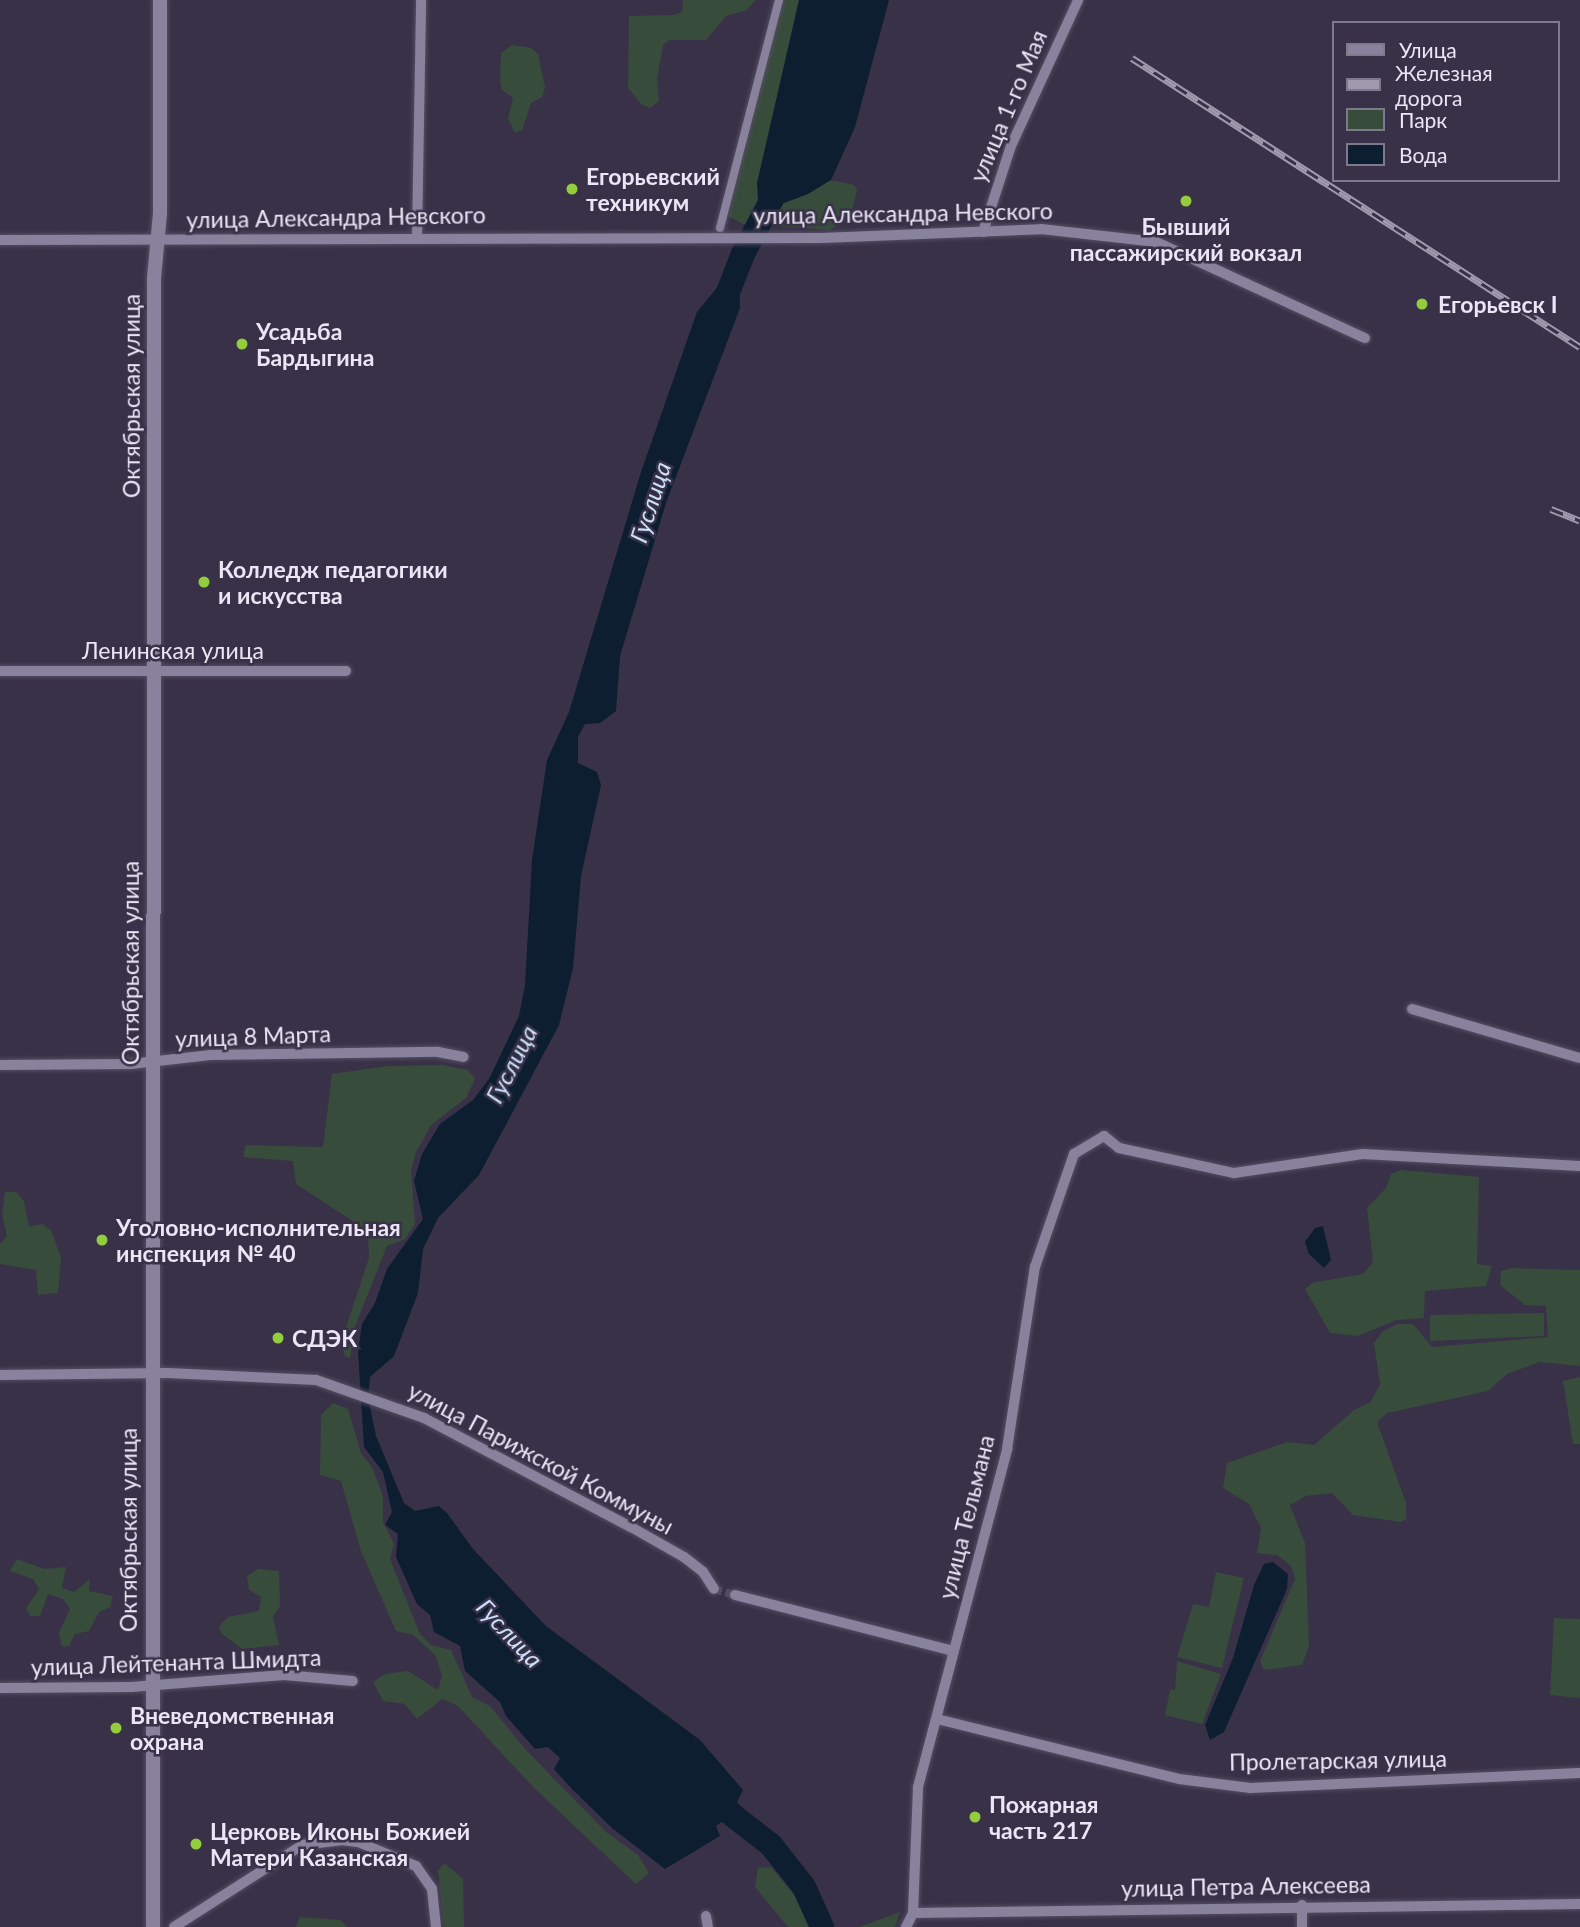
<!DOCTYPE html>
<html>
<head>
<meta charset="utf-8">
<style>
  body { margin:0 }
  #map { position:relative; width:1580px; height:1927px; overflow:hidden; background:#383148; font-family:Lato,sans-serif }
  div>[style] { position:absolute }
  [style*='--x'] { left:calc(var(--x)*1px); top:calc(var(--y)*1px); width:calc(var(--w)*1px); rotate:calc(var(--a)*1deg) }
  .green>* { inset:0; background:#384c3b }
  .water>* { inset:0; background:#0d1e31 }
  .river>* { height:24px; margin:-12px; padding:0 12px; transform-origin:12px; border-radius:12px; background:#0d1e31 }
  .pedestrian-tunnel>* { height:8px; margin-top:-4px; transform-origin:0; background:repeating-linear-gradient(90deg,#534c62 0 8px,transparent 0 12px) }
  .roads { filter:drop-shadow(0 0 2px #544e62) drop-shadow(0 0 2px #544e62) }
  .pedestrian>* { height:8px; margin:-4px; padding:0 4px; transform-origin:4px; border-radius:4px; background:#89829d }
  .minor>* { height:10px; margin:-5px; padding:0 5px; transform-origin:5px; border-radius:5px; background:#89829d }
  .tertiary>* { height:14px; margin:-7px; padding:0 7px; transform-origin:7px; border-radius:7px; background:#89829d }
  .rail>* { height:7px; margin-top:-3.5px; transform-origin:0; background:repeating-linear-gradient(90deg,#383148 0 13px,#9f9aad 0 26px); box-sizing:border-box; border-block:2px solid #9f9aad }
  .dots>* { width:19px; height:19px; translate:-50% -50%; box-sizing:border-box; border:4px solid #383148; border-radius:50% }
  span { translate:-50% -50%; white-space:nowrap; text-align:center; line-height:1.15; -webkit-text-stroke:5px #383148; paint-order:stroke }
  .street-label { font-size:23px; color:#eae6f5 }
  .poi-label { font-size:23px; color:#eae6f5; font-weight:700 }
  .left { translate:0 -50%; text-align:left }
  .water-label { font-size:24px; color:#c9e1fb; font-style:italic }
  .legend { position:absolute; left:1332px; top:21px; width:228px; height:161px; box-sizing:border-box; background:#383148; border:2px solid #7f798d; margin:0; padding:9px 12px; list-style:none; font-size:21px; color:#eae6f5 }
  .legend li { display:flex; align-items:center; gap:14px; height:35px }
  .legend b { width:35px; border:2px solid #7f798d }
</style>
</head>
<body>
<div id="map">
  <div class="green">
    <i style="clip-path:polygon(683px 0,755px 0,747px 10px,726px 16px,706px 40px,669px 40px,663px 45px,657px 79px,659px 101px,650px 108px,642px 105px,628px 88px,629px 16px,674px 15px,682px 12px)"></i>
    <i style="clip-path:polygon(782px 0,799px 0,769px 140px,777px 208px,786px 199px,797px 198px,831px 180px,854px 185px,857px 190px,850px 219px,829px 230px,743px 224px,728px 216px)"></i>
    <i style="clip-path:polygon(512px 45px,531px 48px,538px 54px,545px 87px,542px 97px,531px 103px,522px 130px,515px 133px,508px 119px,513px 98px,502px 90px,500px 81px,501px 53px)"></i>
    <i style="clip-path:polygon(442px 1065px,468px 1070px,475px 1079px,466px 1098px,431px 1125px,416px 1152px,411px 1171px,415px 1224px,405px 1239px,387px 1246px,354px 1329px,350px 1358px,345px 1356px,341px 1342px,369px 1258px,368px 1231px,296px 1184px,293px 1161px,243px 1157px,246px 1145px,323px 1147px,332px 1074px,388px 1066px)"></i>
    <i style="clip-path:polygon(1401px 1170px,1479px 1177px,1477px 1264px,1492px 1266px,1486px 1286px,1425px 1291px,1424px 1318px,1396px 1320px,1358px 1336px,1330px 1333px,1305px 1289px,1312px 1283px,1363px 1274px,1373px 1262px,1367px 1208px,1386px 1188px,1391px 1174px)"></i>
    <i style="clip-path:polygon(5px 1192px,16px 1192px,24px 1201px,29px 1227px,42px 1224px,51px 1230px,61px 1258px,58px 1293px,38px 1295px,36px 1270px,0 1264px,0 1244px,7px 1236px,2px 1215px)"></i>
    <i style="clip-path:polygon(1511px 1268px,1580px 1270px,1580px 1366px,1540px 1362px,1507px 1374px,1488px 1391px,1387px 1413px,1377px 1422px,1406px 1503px,1406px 1519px,1401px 1522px,1353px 1515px,1332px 1493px,1306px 1496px,1290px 1505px,1305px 1543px,1309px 1645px,1302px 1665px,1264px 1670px,1260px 1661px,1295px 1579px,1291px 1566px,1277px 1555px,1257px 1553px,1261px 1528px,1249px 1504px,1223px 1488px,1227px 1463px,1287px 1442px,1314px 1445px,1354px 1410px,1371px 1402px,1380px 1384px,1374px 1343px,1383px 1331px,1398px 1324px,1413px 1324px,1432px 1347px,1548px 1337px,1546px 1306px,1525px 1305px,1500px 1285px,1501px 1271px)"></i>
    <i style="clip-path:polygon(1544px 1313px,1544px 1336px,1430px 1341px,1430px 1315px)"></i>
    <i style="clip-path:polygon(1580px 1377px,1580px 1444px,1573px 1444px,1563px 1381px)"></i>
    <i style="clip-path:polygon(333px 1403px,348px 1409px,361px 1453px,372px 1467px,383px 1496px,383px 1522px,394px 1544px,390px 1559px,420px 1634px,431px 1645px,451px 1650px,472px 1697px,490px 1706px,526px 1750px,606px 1832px,638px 1855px,649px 1873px,636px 1884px,533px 1787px,458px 1706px,442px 1699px,417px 1719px,405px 1704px,383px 1701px,373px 1682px,385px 1674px,408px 1671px,438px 1690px,442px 1675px,435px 1655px,413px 1635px,396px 1631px,361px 1551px,341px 1481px,320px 1475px,321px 1415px)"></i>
    <i style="clip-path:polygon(17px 1559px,44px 1569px,66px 1567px,62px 1588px,74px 1592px,90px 1579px,89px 1591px,113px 1596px,110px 1607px,99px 1612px,89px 1631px,75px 1634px,69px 1646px,62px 1647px,59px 1633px,70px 1609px,63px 1599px,48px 1594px,40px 1616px,30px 1616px,26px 1608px,39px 1589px,33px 1579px,10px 1571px)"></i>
    <i style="clip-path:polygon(258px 1569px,279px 1571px,280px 1606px,273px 1617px,279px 1645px,242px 1649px,221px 1633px,219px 1626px,228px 1617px,259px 1611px,261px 1597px,249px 1590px,247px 1576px)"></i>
    <i style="clip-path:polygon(1216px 1572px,1244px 1578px,1222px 1668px,1177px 1657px,1193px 1604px,1209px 1607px)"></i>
    <i style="clip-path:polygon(1554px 1618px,1580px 1619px,1580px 1698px,1550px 1695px)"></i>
    <i style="clip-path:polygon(1177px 1661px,1221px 1674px,1202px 1724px,1165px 1715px,1170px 1690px,1175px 1690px)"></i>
    <i style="clip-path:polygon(444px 1863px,463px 1879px,464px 1927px,444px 1927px,438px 1871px)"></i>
    <i style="clip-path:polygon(771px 1867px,804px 1907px,814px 1927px,788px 1927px,755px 1887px,758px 1868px)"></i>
    <i style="clip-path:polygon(900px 1912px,895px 1927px,859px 1927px,862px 1926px)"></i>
    <i style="clip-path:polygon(300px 1917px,340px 1920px,347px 1927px,296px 1927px)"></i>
  </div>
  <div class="water">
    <i style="clip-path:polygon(799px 0,889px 0,855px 127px,831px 180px,808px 194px,768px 209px,758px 200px,757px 183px)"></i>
    <i style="clip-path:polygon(739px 272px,740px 308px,666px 503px,620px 656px,616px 711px,600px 723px,585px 724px,578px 737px,578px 763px,597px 772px,601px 785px,581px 876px,573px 968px,559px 1025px,479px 1175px,438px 1218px,423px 1249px,418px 1293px,394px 1356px,370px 1377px,368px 1397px,376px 1436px,404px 1503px,415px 1511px,439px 1506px,447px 1513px,473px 1549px,546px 1626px,700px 1740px,743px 1790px,737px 1802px,744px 1811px,738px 1819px,731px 1826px,723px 1821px,716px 1826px,720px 1836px,665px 1869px,612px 1828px,570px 1787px,554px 1769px,560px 1758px,548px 1747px,535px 1749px,506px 1716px,500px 1702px,465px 1671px,460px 1646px,434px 1632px,430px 1615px,417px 1604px,396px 1557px,398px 1534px,385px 1525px,392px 1512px,383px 1472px,364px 1447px,358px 1351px,362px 1324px,375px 1303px,387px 1269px,423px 1219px,414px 1181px,422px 1154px,440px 1124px,473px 1100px,489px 1079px,519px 1016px,525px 985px,532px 860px,547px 760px,569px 712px,641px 472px,697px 312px,725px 278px)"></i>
    <i style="clip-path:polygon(1323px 1226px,1331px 1260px,1324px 1268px,1309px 1254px,1305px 1242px,1315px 1228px)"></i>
    <i style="clip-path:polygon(1273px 1562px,1288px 1574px,1287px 1589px,1224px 1732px,1210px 1740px,1205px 1725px,1233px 1658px,1254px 1585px,1264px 1564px)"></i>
  </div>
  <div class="river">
    <i style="--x:723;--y:305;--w:55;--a:-68.6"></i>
    <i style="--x:743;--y:254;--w:84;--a:-62.2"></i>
    <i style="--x:713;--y:1800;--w:73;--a:37.8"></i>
    <i style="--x:771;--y:1845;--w:53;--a:51.8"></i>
    <i style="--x:804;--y:1887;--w:44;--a:65.8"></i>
  </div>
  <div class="pedestrian-tunnel">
    <i style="--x:714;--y:1589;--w:22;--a:16"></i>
  </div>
  <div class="roads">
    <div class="pedestrian">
      <i style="--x:720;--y:228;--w:236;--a:-75.5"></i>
    </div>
    <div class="minor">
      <i style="--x:983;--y:232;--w:90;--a:-72"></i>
      <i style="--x:1011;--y:146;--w:161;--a:-65.3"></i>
      <i style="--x:417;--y:236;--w:236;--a:-89"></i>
      <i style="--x:0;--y:240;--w:821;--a:-0.14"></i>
      <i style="--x:821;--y:238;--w:220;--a:-2.3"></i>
      <i style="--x:1041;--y:229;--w:116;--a:6.4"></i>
      <i style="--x:1156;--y:242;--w:230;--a:24.7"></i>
      <i style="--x:0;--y:671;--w:346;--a:0"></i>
      <i style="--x:1412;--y:1009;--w:175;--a:16.3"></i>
      <i style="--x:0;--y:1065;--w:131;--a:-0.4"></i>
      <i style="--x:131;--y:1064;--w:80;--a:-6.5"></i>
      <i style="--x:210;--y:1055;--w:228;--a:-0.8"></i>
      <i style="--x:438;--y:1052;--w:26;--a:11"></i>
      <i style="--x:0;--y:1375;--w:168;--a:-0.7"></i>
      <i style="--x:168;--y:1373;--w:148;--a:2.7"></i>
      <i style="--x:316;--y:1380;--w:114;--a:19.4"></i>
      <i style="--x:424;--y:1418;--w:234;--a:27.8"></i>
      <i style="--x:631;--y:1527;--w:61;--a:29.5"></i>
      <i style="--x:684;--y:1557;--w:24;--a:38"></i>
      <i style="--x:703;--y:1572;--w:20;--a:57"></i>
      <i style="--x:735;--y:1595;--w:225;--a:14.4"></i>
      <i style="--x:0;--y:1688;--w:131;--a:-0.4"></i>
      <i style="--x:131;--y:1687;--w:153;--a:-4.5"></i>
      <i style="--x:284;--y:1675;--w:69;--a:5"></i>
      <i style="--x:937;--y:1719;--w:249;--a:13.9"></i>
      <i style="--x:1179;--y:1779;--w:72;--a:7.2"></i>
      <i style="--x:1250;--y:1788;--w:330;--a:-2.6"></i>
      <i style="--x:913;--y:1913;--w:667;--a:-0.77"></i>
      <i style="--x:706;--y:1916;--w:11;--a:80"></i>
      <i style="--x:174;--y:1927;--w:152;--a:-32.6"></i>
      <i style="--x:302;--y:1845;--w:39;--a:-7"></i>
      <i style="--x:341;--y:1840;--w:17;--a:7"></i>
      <i style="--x:358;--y:1842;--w:63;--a:22.5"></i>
      <i style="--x:416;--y:1866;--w:28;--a:55"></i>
      <i style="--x:432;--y:1889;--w:38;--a:84"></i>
      <i style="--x:906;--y:1927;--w:16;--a:-63"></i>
      <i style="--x:913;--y:1913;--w:126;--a:-87.7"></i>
      <i style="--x:918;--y:1787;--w:350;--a:-75.2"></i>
      <i style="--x:1007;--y:1449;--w:184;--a:-81.3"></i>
      <i style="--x:1035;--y:1267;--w:120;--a:-71"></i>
      <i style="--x:1074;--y:1154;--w:35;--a:-31"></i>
      <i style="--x:1104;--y:1136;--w:19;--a:39"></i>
      <i style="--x:1119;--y:1148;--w:118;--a:12.3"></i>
      <i style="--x:1234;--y:1173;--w:130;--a:-8.4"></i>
      <i style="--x:1363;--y:1154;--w:217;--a:3.2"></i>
      <i style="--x:1302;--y:1927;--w:22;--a:-90"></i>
    </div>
    <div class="tertiary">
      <i style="--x:153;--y:1927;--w:1649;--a:-89.97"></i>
      <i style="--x:154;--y:278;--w:65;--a:-84.7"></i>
      <i style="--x:160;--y:213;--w:213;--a:-90"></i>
    </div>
  </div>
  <div class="rail">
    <i style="--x:1132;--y:58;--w:533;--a:32.83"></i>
    <i style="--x:1551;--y:509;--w:31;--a:22"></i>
  </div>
  <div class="dots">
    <i style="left:572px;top:189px;background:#93cc3d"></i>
    <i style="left:1186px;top:201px;background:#93cc3d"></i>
    <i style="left:1422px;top:304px;background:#93cc3d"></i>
    <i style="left:242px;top:344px;background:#93cc3d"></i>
    <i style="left:204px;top:582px;background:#93cc3d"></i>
    <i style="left:102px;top:1240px;background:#93cc3d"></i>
    <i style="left:278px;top:1338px;background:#93cc3d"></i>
    <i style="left:116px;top:1728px;background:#93cc3d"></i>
    <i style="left:975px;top:1817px;background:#93cc3d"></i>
    <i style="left:196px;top:1844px;background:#93cc3d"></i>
  </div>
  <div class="street-label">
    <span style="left:1008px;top:106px;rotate:-67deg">улица 1-го Мая</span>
    <span style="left:903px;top:213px;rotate:-1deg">улица Александра Невского</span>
    <span style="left:336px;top:217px;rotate:-1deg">улица Александра Невского</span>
    <span style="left:131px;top:396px;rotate:-90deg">Октябрьская улица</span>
    <span style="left:173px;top:650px">Ленинская улица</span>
    <span style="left:130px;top:963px;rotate:-90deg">Октябрьская улица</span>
    <span style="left:253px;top:1036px;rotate:-2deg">улица 8 Марта</span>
    <span style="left:541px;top:1458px;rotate:28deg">улица Парижской Коммуны</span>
    <span style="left:966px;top:1517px;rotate:-76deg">улица Тельмана</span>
    <span style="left:128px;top:1530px;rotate:-90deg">Октябрьская улица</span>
    <span style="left:176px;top:1662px;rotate:-2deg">улица Лейтенанта Шмидта</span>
    <span style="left:1338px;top:1760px;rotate:-1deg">Пролетарская улица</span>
    <span style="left:1246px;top:1886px;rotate:-1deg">улица Петра Алексеева</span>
  </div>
  <div class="poi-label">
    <span class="left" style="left:586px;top:189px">Егорьевский<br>техникум</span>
    <span style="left:1186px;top:239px">Бывший<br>пассажирский вокзал</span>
    <span class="left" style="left:1438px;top:304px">Егорьевск I</span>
    <span class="left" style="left:256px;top:344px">Усадьба<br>Бардыгина</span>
    <span class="left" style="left:218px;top:582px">Колледж педагогики<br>и искусства</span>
    <span class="left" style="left:116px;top:1240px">Уголовно-исполнительная<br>инспекция № 40</span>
    <span class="left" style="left:292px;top:1338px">СДЭК</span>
    <span class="left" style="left:130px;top:1728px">Вневедомственная<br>охрана</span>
    <span class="left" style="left:989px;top:1817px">Пожарная<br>часть 217</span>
    <span class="left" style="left:210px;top:1844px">Церковь Иконы Божией<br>Матери Казанская</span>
  </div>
  <div class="water-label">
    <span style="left:650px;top:502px;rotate:-72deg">Гуслица</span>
    <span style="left:511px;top:1064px;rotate:-63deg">Гуслица</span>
    <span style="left:510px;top:1633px;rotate:47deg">Гуслица</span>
  </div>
  <ul class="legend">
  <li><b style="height:9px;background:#89829d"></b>Улица</li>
  <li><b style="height:9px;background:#9f9aad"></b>Железная дорога</li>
  <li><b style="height:19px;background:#384c3b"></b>Парк</li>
  <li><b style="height:19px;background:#0d1e31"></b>Вода</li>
  </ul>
</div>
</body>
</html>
